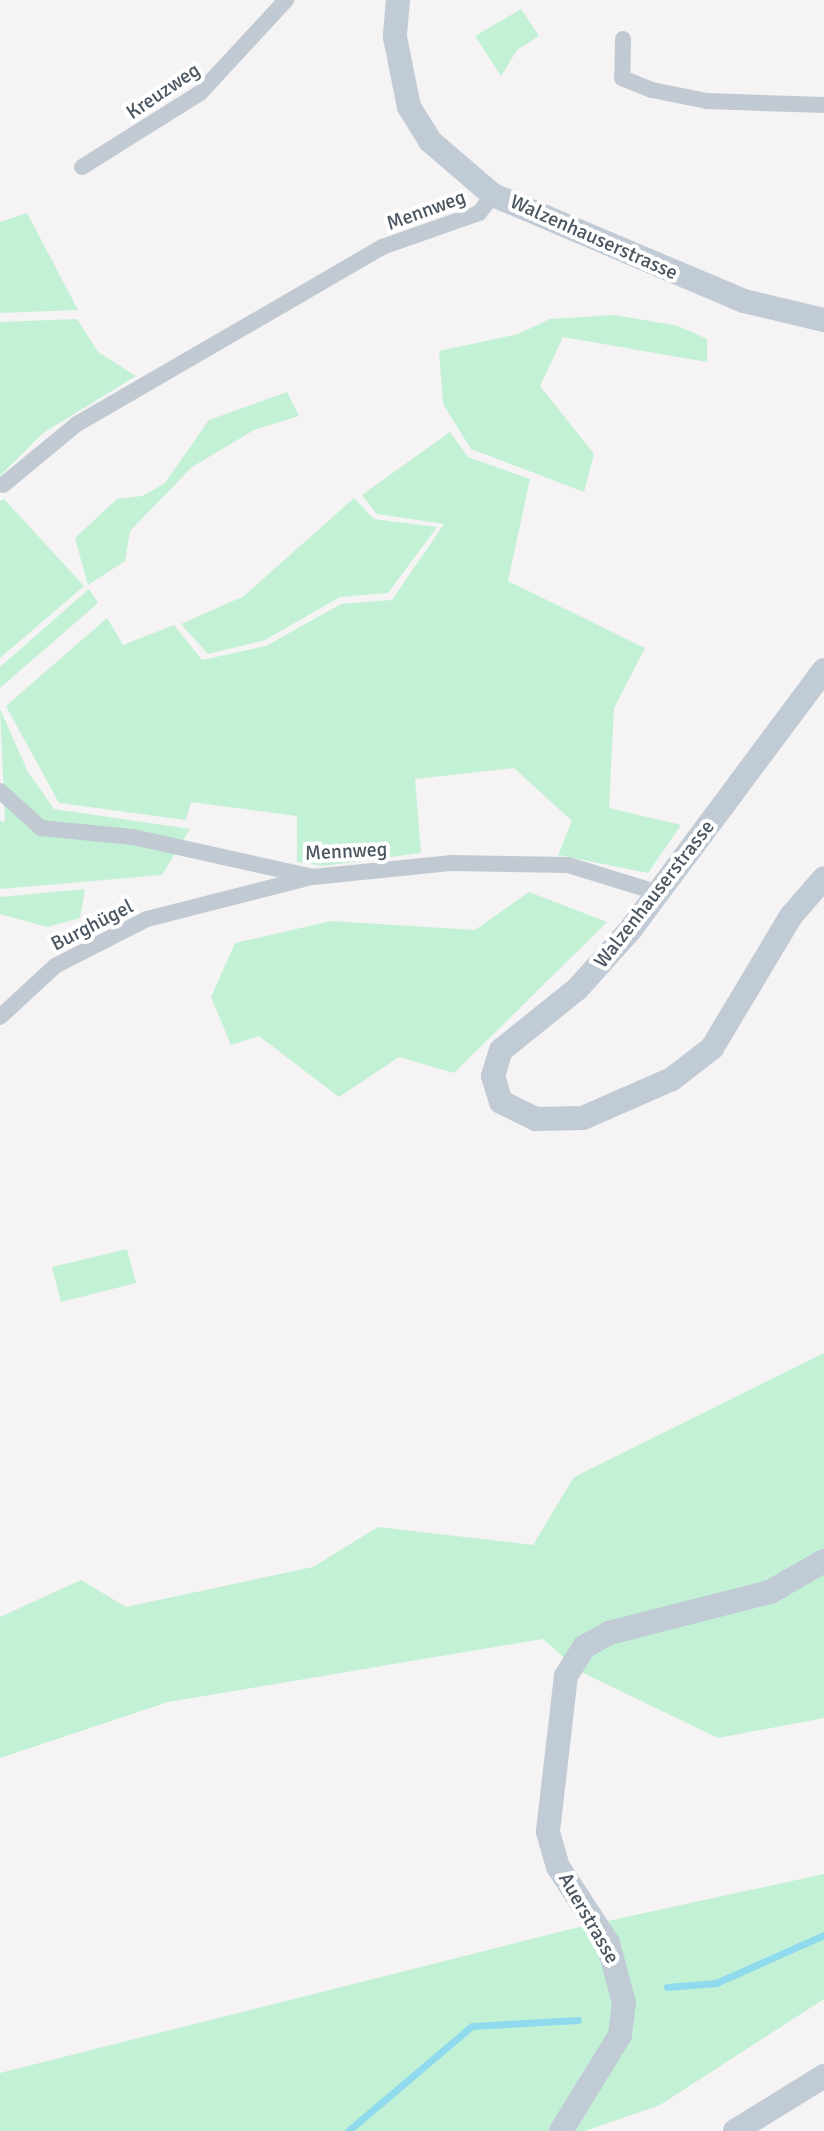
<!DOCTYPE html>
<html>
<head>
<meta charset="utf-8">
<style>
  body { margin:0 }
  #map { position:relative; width:824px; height:2131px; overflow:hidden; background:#f5f3f3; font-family:Signika,sans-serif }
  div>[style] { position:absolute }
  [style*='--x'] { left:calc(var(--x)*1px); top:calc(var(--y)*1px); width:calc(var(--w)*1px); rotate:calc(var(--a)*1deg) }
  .green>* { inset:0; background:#c3f1d5 }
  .stream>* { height:7px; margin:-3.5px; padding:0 3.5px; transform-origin:3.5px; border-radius:3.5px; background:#90daee }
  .street>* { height:16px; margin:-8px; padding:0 8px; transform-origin:8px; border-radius:8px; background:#c1cad2 }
  .secondary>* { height:24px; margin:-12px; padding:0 12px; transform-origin:12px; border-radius:12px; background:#c1cbd6 }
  span { translate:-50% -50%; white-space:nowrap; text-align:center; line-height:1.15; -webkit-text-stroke:8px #fff; paint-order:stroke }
  .street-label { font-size:20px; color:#4a5661 }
</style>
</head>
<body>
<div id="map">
  <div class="green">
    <i style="clip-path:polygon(521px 9px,539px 36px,517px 50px,501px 76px,475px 36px)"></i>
    <i style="clip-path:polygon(27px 213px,78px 310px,0 313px,0 222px)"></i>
    <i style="clip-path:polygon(615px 315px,678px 326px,707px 339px,707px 362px,563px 337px,540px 386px,594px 454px,584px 492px,471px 449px,443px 404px,439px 351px,518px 334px,550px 319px)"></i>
    <i style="clip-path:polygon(77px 319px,98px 352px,136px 376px,43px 433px,0 476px,0 322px)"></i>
    <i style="clip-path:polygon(287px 392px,299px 416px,254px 430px,192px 467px,130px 531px,125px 561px,88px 585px,75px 538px,117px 499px,142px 496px,164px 484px,209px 420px)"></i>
    <i style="clip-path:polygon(450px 432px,468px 457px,530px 479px,508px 581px,645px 648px,614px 708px,609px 808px,681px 825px,648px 873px,558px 855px,572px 821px,514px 768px,415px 779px,421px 853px,323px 866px,297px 862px,297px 816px,191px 802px,186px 820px,59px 803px,6px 706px,107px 618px,123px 645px,174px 625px,202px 660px,266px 646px,341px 604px,392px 600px,444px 524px,377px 514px,362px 495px)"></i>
    <i style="clip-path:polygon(354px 498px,374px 519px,437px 527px,388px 593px,340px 597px,265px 640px,208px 654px,181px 624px,244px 596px)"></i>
    <i style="clip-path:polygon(4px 499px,84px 586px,0 658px,0 501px)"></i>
    <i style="clip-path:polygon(89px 589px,98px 603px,0 688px,0 667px)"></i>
    <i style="clip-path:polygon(0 709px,28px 772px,54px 809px,190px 829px,162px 875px,0 889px,0 821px,5px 822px)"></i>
    <i style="clip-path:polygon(85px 889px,80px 918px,47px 927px,0 914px,0 897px)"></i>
    <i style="clip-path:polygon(529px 892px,607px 922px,454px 1073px,399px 1057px,339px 1097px,259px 1036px,231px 1045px,211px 997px,235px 943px,331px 921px,475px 930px)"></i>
    <i style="clip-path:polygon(127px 1249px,136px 1283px,61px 1302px,52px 1267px)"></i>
    <i style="clip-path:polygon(824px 1353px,824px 1718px,718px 1738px,579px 1671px,543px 1639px,168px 1702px,0 1758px,0 1617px,81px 1580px,126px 1607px,313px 1567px,378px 1527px,533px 1545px,574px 1477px)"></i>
    <i style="clip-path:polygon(824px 1874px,824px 1999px,660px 2105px,585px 2131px,0 2131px,0 2073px,571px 1929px)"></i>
  </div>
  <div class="stream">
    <i style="--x:667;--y:1987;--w:49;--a:-4.7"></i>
    <i style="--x:716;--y:1983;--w:118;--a:-24"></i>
    <i style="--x:348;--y:2131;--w:162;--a:-40.3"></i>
    <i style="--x:472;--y:2026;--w:106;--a:-3.2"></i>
  </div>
  <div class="street">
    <i style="--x:623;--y:39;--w:39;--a:91"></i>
    <i style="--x:622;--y:78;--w:32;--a:22"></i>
    <i style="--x:652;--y:90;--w:56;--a:11.3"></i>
    <i style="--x:707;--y:101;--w:117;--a:2"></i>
    <i style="--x:82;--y:167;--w:139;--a:-32.1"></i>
    <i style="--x:200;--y:93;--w:127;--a:-47.2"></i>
    <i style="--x:3;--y:485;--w:96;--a:-39.5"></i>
    <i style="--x:77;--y:424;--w:353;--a:-30.1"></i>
    <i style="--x:382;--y:247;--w:103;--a:-19.3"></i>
    <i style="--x:479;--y:213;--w:23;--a:-52"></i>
    <i style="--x:0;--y:791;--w:55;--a:42.1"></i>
    <i style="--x:41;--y:828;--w:92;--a:5.6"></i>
    <i style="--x:133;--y:837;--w:184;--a:12.5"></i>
    <i style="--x:313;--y:877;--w:140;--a:-5.8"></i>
    <i style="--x:452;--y:863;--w:116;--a:1"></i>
    <i style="--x:568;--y:865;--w:95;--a:17.1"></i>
    <i style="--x:0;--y:1017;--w:75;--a:-42.8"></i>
    <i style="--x:55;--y:966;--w:103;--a:-27.1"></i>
    <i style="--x:147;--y:919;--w:166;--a:-14.3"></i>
  </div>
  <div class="secondary">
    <i style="--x:398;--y:0;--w:37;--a:95"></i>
    <i style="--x:395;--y:37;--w:71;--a:78.7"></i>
    <i style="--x:409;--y:107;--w:40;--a:58"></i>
    <i style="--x:430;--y:141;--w:83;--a:40.6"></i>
    <i style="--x:493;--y:195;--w:272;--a:22.9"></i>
    <i style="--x:744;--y:301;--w:82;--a:13.4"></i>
    <i style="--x:824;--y:670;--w:322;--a:126.7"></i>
    <i style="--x:632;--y:928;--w:82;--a:132"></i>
    <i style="--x:577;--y:989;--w:97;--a:141.2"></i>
    <i style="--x:501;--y:1050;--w:27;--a:107"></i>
    <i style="--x:493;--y:1076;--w:27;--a:73"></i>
    <i style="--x:501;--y:1102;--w:39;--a:26"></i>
    <i style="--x:536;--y:1119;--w:47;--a:-1.2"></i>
    <i style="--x:583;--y:1118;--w:97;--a:-23.7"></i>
    <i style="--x:672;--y:1079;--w:51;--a:-37.8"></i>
    <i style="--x:712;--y:1048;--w:154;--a:-59.1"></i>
    <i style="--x:791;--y:916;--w:50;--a:-49"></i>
    <i style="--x:561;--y:2131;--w:113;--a:-58.4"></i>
    <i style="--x:620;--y:2035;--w:32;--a:-83"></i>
    <i style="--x:624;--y:2003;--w:62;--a:-104.9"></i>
    <i style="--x:608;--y:1943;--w:91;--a:-123.3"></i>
    <i style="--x:558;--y:1867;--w:37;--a:-106"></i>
    <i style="--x:548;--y:1831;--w:156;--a:-83.4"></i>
    <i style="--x:566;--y:1676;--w:34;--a:-58"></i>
    <i style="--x:584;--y:1647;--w:29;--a:-29"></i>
    <i style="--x:609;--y:1633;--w:166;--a:-14.3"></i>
    <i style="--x:770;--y:1592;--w:62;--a:-29.9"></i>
    <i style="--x:735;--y:2131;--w:105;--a:-31.7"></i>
  </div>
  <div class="street-label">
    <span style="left:163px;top:91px;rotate:-34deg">Kreuzweg</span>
    <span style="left:426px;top:210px;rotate:-20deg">Mennweg</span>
    <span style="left:594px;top:237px;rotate:24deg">Walzenhauserstrasse</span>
    <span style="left:346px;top:851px;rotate:-3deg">Mennweg</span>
    <span style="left:654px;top:894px;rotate:-52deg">Walzenhauserstrasse</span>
    <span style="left:92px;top:925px;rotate:-27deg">Burghügel</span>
    <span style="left:589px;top:1918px;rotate:60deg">Auerstrasse</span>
  </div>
</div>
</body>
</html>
